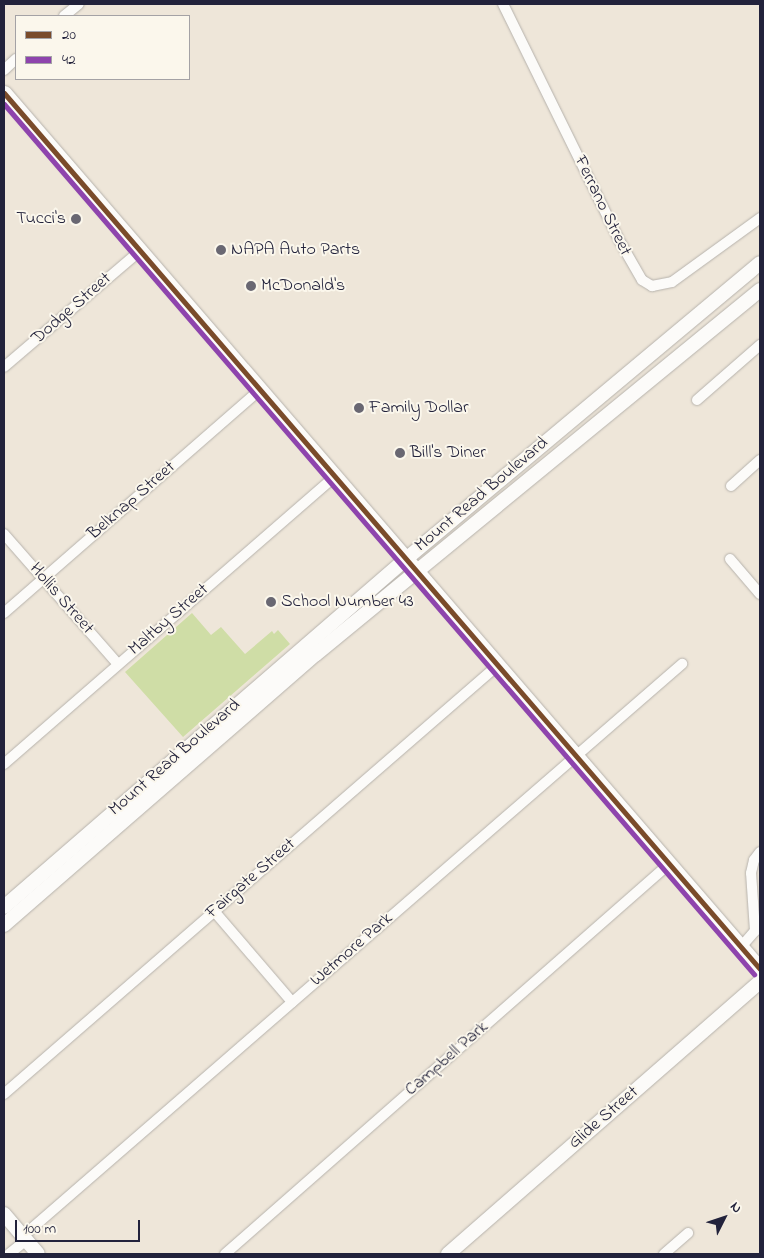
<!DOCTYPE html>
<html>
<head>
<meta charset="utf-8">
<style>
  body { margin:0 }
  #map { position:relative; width:764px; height:1258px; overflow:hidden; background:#eee6d9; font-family:"Indie Flower",sans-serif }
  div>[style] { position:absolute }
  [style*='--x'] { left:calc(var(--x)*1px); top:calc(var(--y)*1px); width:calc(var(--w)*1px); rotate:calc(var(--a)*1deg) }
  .green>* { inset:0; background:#cfdda6 }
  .roads { filter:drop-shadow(0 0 1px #b6b2ac) drop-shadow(0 0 1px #b6b2ac) }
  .street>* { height:10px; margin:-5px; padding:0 5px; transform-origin:5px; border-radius:5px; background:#fcfbf9 }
  .secondary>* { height:14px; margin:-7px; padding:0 7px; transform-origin:7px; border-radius:7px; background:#fcfbf9 }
  .primary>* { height:15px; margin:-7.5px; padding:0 7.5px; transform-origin:7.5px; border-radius:7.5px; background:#fcfbf9 }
  .bus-1>* { height:5px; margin:-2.5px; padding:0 2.5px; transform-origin:2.5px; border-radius:2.5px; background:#7a4b2a }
  .bus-2>* { height:5px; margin:-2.5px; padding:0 2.5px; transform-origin:2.5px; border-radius:2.5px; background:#8e44ad }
  .dots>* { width:14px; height:14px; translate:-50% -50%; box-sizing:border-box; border:2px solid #fbf7ec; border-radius:50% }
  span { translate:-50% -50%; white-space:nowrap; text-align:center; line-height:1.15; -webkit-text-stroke:4px #fbf7ec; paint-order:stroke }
  .street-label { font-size:18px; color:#22223b }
  .poi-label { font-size:18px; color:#22223b }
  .right { translate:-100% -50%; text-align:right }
  .left { translate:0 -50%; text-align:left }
  .frame { position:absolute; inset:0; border:5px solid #22223b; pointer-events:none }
  .legend { position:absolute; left:15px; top:15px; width:175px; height:65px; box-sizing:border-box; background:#fbf7ec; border:1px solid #a4a2a5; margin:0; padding:6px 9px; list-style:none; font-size:15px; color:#22223b }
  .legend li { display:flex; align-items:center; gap:10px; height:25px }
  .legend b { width:25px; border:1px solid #a4a2a5 }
  .north { position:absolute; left:699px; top:1193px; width:50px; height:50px; -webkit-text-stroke:4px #fbf7ec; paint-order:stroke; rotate:49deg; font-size:14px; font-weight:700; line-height:20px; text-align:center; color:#22223b }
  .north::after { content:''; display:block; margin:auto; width:18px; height:22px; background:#22223b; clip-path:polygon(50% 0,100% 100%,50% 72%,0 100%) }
  .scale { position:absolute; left:15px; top:1220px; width:125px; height:22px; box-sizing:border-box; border:2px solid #22223b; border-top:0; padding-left:6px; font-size:15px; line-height:18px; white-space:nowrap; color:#22223b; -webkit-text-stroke:4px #fbf7ec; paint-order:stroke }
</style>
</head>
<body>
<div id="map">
  <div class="green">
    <i style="clip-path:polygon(192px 613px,211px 635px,221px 627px,245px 654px,272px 631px,274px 634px,278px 630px,290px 644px,183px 737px,125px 672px)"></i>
  </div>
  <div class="roads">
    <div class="street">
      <i style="--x:503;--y:4;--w:263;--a:63.8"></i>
      <i style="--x:619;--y:240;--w:46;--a:60.1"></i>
      <i style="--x:642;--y:280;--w:12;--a:31"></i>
      <i style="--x:652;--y:286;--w:20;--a:-11"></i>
      <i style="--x:672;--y:282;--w:109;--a:-36"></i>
      <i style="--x:64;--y:16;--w:19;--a:-39"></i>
      <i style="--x:4;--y:70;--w:16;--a:-43"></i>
      <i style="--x:4;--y:367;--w:179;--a:-40.5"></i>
      <i style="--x:697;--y:400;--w:84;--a:-41.1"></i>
      <i style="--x:731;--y:486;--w:39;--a:-42"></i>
      <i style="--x:4;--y:534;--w:173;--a:48.8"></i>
      <i style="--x:730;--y:559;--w:46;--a:49.4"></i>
      <i style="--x:4;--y:613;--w:340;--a:-41.1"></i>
      <i style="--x:4;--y:764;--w:439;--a:-41"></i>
      <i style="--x:214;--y:911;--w:120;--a:49.4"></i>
      <i style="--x:741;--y:947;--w:21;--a:-49"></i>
      <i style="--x:755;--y:931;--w:58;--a:-93.9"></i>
      <i style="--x:751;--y:873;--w:13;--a:-77"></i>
      <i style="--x:754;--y:860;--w:10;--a:-53"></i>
      <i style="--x:4;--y:1094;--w:654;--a:-40.97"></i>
      <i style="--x:23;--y:1236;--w:873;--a:-40.96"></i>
      <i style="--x:9;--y:1254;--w:22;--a:-39"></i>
      <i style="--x:225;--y:1254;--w:591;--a:-41.3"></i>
      <i style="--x:664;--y:1254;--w:32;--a:-41"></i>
    </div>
    <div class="secondary">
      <i style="--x:4;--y:907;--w:532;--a:-40.88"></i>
      <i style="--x:406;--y:559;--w:461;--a:-39.9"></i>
      <i style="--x:4;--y:925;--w:413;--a:-41"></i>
      <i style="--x:316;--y:654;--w:574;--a:-39.35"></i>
      <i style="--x:4;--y:1214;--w:52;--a:49.6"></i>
      <i style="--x:448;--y:1254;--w:414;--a:-41.1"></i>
    </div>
    <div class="primary">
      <i style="--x:4;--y:93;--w:1157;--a:49.21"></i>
    </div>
  </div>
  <div class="bus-1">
    <i style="--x:4;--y:93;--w:1157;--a:49.21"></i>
  </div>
  <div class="bus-2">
    <i style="--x:4;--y:104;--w:1149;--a:49.24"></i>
  </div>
  <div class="dots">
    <i style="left:76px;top:219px;background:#696772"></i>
    <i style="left:221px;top:250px;background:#696772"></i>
    <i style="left:251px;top:286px;background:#696772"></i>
    <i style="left:359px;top:408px;background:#696772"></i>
    <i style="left:400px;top:453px;background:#696772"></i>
    <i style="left:271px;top:602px;background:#696772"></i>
  </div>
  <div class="street-label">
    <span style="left:602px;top:206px;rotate:64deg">Ferrano Street</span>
    <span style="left:72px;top:309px;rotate:-41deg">Dodge Street</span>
    <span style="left:482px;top:495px;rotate:-40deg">Mount Read Boulevard</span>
    <span style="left:132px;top:501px;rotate:-41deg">Belknap Street</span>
    <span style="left:61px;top:599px;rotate:49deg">Hollis Street</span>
    <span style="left:169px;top:620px;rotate:-41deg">Maltby Street</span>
    <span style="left:175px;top:758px;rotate:-41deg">Mount Read Boulevard</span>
    <span style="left:251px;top:879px;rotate:-41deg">Fairgate Street</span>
    <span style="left:352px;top:950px;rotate:-41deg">Wetmore Park</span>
    <span style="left:447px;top:1059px;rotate:-41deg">Campbell Park</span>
    <span style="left:604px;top:1118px;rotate:-41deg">Glide Street</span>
  </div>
  <div class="poi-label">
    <span class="right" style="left:66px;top:219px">Tucci's</span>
    <span class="left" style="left:231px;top:250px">NAPA Auto Parts</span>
    <span class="left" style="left:261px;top:286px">McDonald's</span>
    <span class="left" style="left:369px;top:408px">Family Dollar</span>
    <span class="left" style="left:410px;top:453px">Bill's Diner</span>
    <span class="left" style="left:281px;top:602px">School Number 43</span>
  </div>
  <div class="frame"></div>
  <ul class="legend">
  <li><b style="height:6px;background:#7a4b2a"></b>20</li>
  <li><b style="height:6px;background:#8e44ad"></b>42</li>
  </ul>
  <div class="north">N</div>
  <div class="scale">100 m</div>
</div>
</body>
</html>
